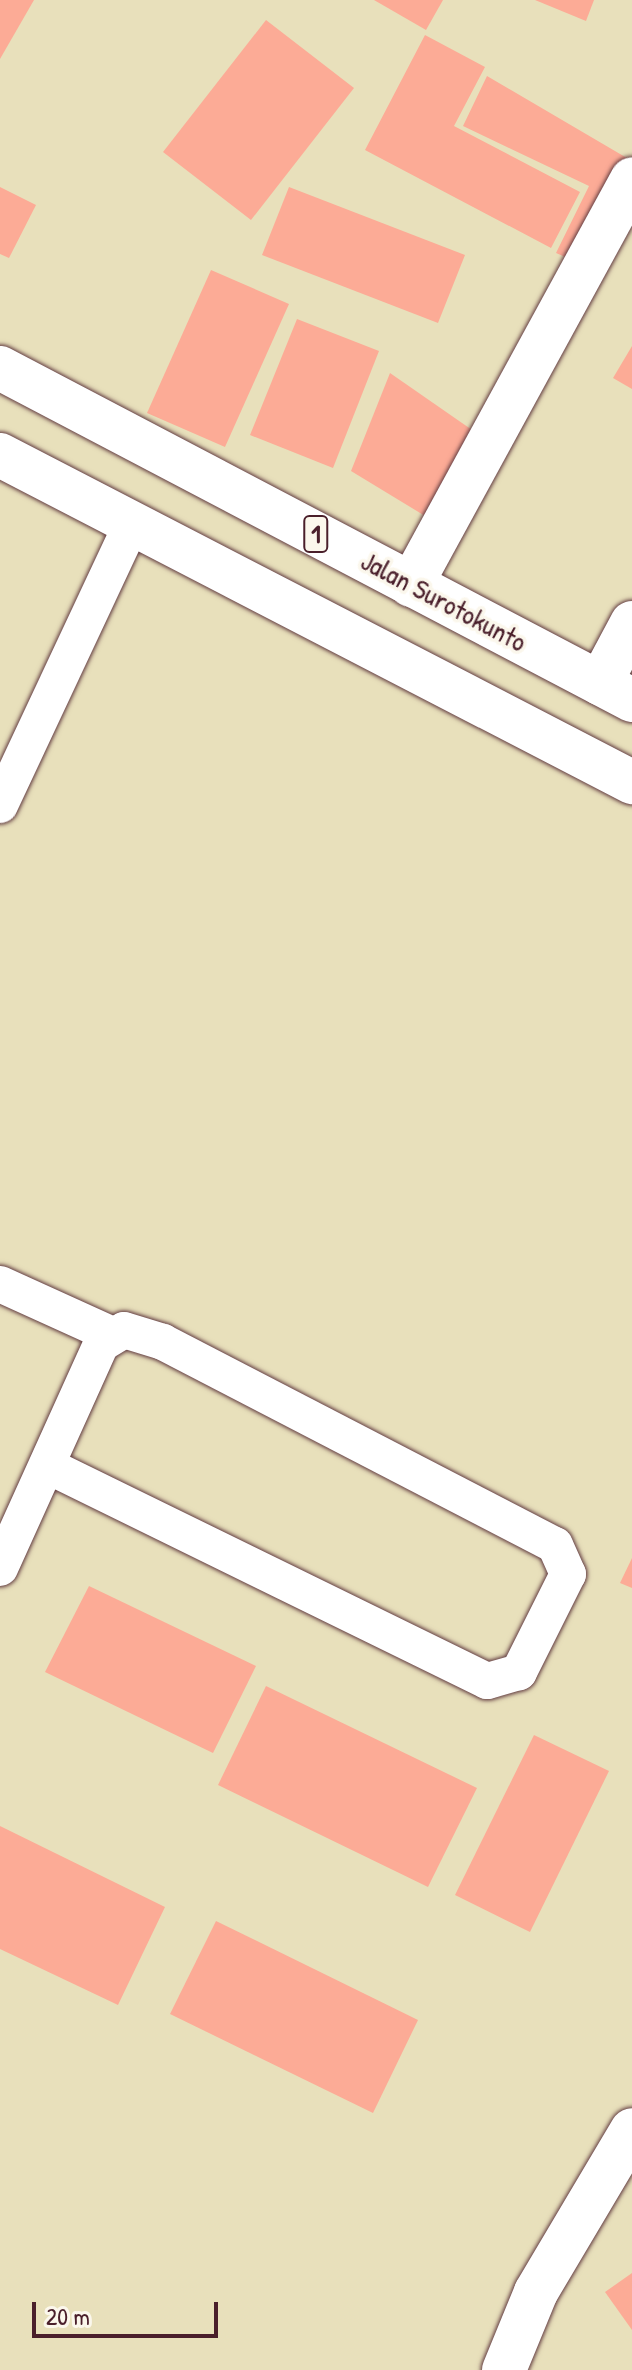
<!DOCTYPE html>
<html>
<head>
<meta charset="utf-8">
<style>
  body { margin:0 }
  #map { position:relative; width:632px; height:2370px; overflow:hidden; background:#e8e0bb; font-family:"Patrick Hand",sans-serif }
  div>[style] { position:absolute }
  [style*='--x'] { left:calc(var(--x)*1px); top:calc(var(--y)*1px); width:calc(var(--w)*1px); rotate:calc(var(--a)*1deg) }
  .building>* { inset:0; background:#fcab96 }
  .roads { filter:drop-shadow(0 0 2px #623c41) drop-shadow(0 0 2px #623c41) }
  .service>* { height:36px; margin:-18px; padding:0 18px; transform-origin:18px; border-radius:18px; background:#fff }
  .minor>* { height:44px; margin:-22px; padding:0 22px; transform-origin:22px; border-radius:22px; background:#fff }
  .primary>* { height:44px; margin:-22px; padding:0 22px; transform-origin:22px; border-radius:22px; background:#fff }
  span { translate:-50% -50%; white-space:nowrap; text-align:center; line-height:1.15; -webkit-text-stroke:7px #fbf7ec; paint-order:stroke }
  .shield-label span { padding:2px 6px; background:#fbf7ec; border:2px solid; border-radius:6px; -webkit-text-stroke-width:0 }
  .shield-label { font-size:26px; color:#4a1f2b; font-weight:700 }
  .street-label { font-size:28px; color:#4a1f2b }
  .scale { position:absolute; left:32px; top:2302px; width:186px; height:36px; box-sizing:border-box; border:4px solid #4a1f2b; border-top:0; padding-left:10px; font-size:24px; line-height:28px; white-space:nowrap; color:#4a1f2b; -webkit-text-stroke:6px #fbf7ec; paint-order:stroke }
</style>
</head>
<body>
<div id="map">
  <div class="building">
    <i style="clip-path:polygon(0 0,34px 0,0 59px)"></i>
    <i style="clip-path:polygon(374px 0,443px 0,426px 30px)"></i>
    <i style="clip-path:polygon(535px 0,594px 0,586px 21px)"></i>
    <i style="clip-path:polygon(266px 20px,354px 88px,251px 220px,163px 152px)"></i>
    <i style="clip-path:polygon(425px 35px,485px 67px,454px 126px,580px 192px,551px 248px,365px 150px)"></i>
    <i style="clip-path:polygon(487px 76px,632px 161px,577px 262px,556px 253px,589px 186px,463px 126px)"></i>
    <i style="clip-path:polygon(0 187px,36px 205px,9px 258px,0 254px)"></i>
    <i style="clip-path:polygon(289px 187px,465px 255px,438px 323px,262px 255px)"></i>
    <i style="clip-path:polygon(211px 270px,289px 304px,225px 447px,147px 413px)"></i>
    <i style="clip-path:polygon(297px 319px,379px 351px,333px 468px,250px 435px)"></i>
    <i style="clip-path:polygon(632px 346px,632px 389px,613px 378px)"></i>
    <i style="clip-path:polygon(390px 373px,475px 432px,430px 519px,351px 471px)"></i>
    <i style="clip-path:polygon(632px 1558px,632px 1588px,620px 1583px)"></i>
    <i style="clip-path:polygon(89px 1586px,256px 1666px,213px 1753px,45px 1672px)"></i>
    <i style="clip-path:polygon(266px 1686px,477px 1788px,428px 1887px,218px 1785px)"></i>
    <i style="clip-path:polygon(534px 1735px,609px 1771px,530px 1932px,455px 1895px)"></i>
    <i style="clip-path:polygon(0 1826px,165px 1907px,118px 2005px,0 1949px)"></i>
    <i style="clip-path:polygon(216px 1921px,418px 2020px,373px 2113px,170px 2014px)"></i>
    <i style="clip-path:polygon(632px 2273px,632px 2330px,605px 2292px)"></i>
  </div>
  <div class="roads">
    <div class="service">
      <i style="--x:0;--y:805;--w:309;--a:-64.9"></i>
      <i style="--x:0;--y:1284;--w:121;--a:24.4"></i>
      <i style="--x:0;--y:1568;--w:246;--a:-65.7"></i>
      <i style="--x:101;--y:1344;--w:27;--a:-31"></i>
      <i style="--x:124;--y:1330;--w:41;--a:17.1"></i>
      <i style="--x:163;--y:1342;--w:441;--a:27.4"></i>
      <i style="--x:555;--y:1545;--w:32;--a:66"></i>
      <i style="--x:568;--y:1574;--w:110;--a:116.6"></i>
      <i style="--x:519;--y:1672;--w:33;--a:164"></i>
      <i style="--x:487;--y:1681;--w:489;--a:-153.9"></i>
    </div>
    <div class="minor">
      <i style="--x:411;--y:585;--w:462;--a:-61.4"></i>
      <i style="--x:600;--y:683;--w:68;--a:-61.9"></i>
      <i style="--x:504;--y:2370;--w:84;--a:-67.7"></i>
      <i style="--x:536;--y:2292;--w:188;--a:-59.3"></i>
    </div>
    <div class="primary">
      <i style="--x:0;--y:368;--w:714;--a:27.71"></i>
      <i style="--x:0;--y:455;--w:712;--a:27.36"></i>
    </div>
  </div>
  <div class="shield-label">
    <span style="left:316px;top:534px">1</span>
  </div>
  <div class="street-label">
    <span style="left:444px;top:601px;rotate:28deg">Jalan Surotokunto</span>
  </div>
  <div class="scale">20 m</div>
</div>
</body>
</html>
